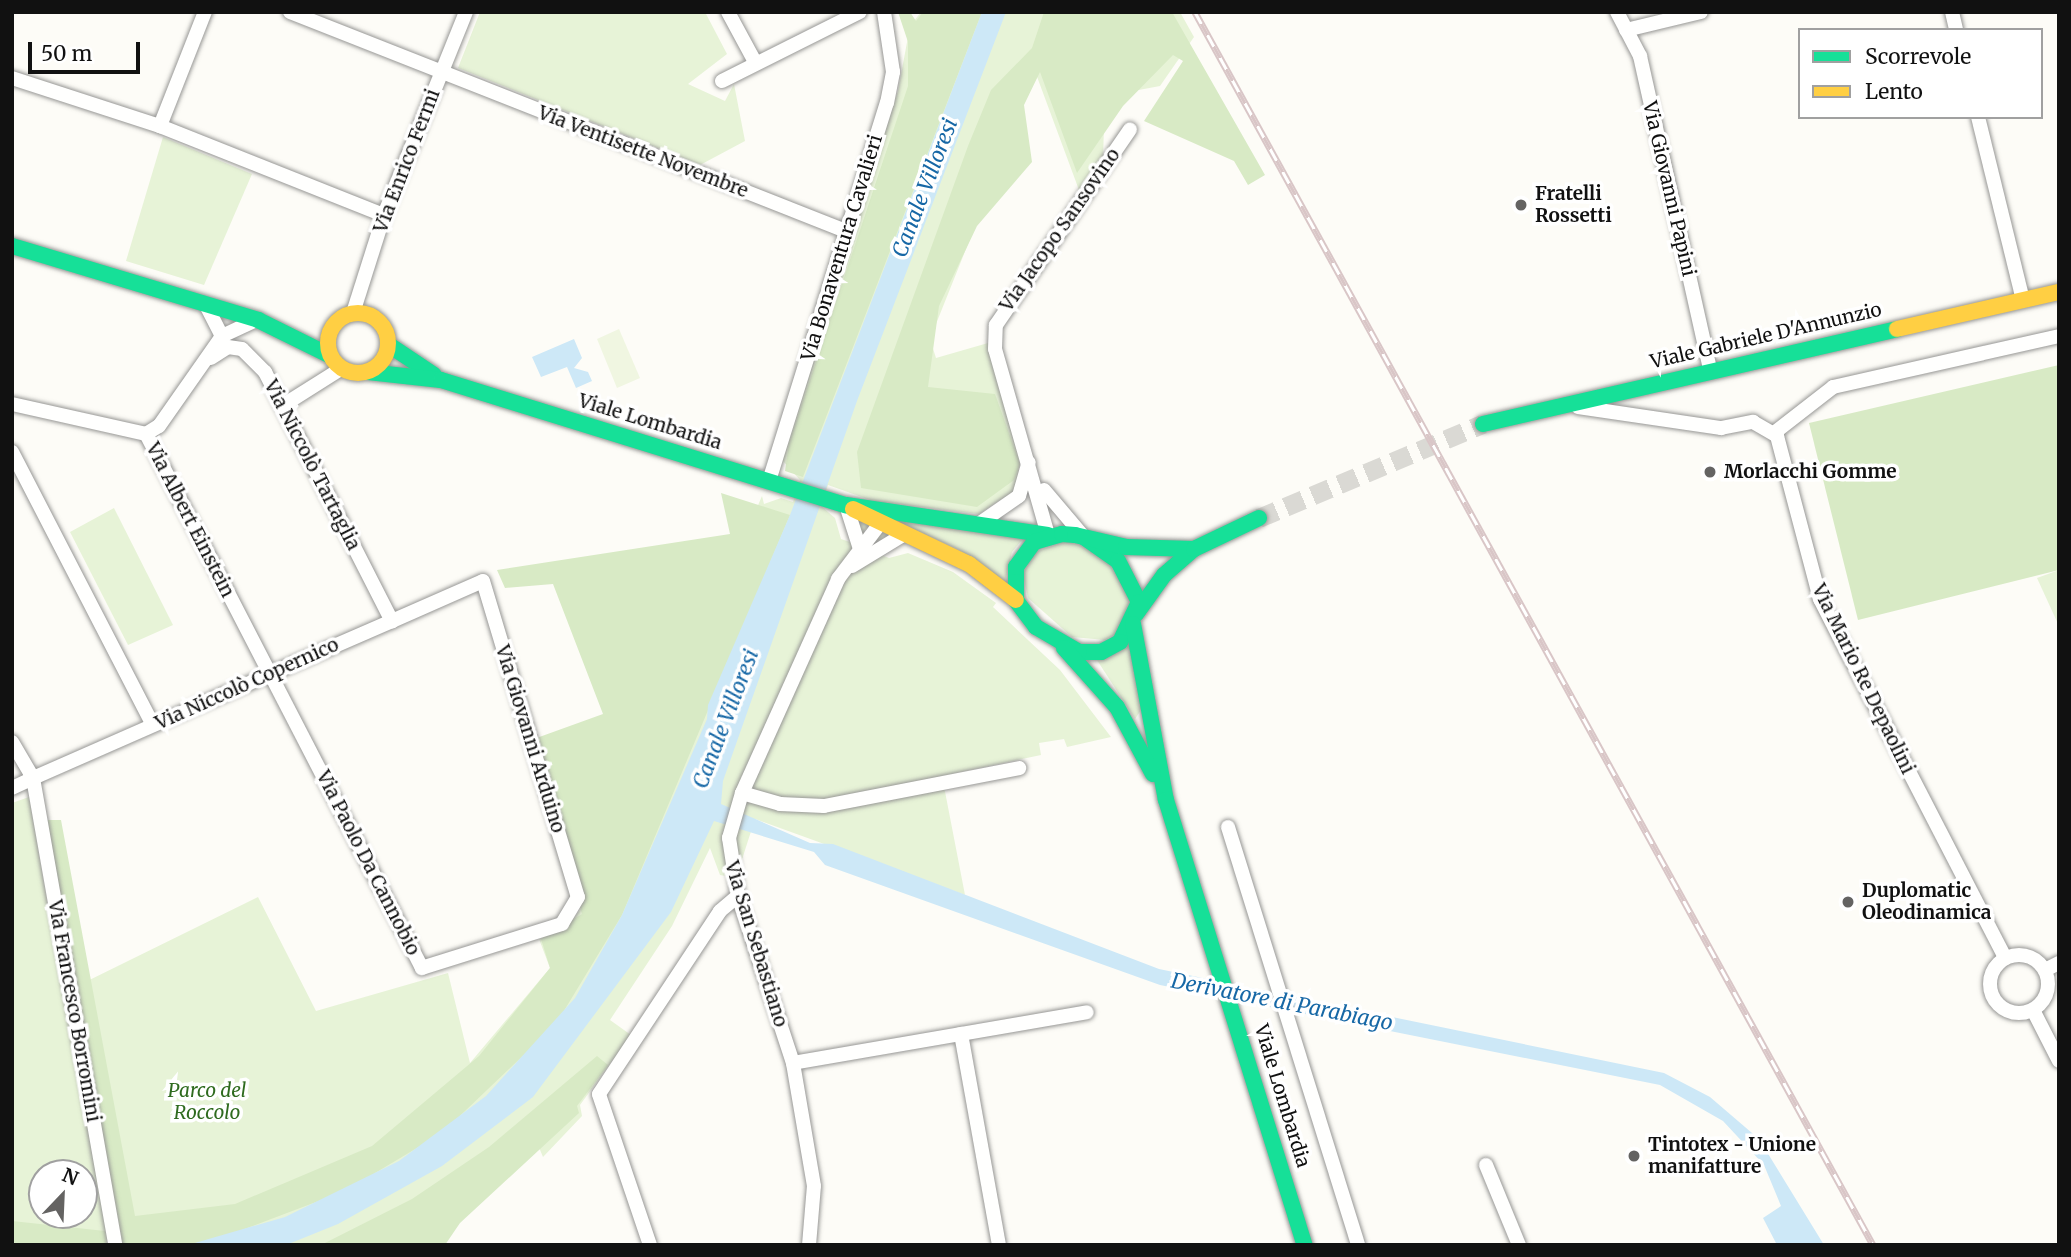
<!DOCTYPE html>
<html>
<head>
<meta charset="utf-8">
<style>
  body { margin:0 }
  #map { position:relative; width:2071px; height:1257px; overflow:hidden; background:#fdfcf7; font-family:Merriweather,serif }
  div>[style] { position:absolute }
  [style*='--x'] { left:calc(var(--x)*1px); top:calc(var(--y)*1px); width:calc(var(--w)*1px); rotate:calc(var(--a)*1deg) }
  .green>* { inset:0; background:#e7f3d7 }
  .forest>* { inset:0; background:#d8eac5 }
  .pitch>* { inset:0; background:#f0f6e1 }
  .water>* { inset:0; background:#cde8f7 }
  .secondary-tunnel>* { height:19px; margin-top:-9.5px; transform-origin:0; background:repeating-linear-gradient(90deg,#dad9d4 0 19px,transparent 0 29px) }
  .roads { filter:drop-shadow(0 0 2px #979795) drop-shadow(0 0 2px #979795) }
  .street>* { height:14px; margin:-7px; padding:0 7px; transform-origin:7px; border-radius:7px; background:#fffffe }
  .street>.ring { margin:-7px; padding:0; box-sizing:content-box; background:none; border:14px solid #fffffe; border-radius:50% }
  .fast>* { height:16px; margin:-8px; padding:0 8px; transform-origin:8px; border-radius:8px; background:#16e098 }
  .slow>* { height:16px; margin:-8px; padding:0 8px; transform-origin:8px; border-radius:8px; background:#ffcf43 }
  .slow>.ring { margin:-8px; padding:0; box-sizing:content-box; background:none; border:16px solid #ffcf43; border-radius:50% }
  .rail>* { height:7px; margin-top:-3.5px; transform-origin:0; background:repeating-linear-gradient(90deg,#fff 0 13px,#d9c6c7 0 26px); box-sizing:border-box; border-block:2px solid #d9c6c7 }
  .dots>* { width:19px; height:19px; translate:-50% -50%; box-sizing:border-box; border:4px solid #fff; border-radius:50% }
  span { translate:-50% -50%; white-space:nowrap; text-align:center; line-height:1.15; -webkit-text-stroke:7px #fff; paint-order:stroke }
  .street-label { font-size:19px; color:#111 }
  .poi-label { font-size:19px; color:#111; font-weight:700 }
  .left { translate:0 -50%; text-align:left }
  .park-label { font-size:19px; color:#2f6b1f; font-style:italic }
  .water-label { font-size:21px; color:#1768a6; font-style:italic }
  .frame { position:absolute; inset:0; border:14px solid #111; pointer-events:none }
  .legend { position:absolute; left:1798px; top:28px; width:245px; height:91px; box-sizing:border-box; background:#fff; border:2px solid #a0a0a0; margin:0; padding:9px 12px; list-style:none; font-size:21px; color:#111 }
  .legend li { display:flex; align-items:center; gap:14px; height:35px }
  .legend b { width:35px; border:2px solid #a0a0a0 }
  .north { position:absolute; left:28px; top:1159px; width:70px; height:70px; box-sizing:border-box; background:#fff; border:2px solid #a0a0a0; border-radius:50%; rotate:23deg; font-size:19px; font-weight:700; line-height:28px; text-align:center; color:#111 }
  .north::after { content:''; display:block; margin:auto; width:24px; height:32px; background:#646362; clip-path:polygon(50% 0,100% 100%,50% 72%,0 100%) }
  .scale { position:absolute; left:28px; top:42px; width:112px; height:32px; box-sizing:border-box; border:4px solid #111; border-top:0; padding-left:9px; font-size:21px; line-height:24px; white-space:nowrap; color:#111; -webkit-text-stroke:5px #fff; paint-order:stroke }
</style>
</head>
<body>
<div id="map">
  <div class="green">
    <i style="clip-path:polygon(480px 12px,705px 12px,727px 54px,688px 84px,725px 101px,734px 84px,745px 141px,700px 165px,458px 68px)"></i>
    <i style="clip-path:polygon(evenodd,921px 12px,1180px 12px,1194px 37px,1160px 86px,1128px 92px,1104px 126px,1103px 159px,1079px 190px,1036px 74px,930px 339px,936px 358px,988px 343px,1021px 452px,1017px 489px,979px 514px,873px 501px,828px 485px,821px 506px,835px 518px,841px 539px,853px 543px,847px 515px,869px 524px,855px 544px,879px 529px,890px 533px,867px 549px,889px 558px,908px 553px,953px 572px,996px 603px,993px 607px,1060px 670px,1111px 737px,1067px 747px,1064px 739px,1039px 743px,1041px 755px,942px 776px,965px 895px,755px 819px,736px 878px,720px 875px,710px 848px,672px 926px,610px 1020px,631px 1035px,580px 1105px,582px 1116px,543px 1157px,528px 1121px,442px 1245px,12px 1245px,12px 803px,29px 797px,63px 993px,258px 897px,316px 1011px,448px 973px,470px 1063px,550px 968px,539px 939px,568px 926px,588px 899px,762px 496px,764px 504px,781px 498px,793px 502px,800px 480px,781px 459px,898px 91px,910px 26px,921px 12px,42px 1173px,84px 1173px,84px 1215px,42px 1215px,42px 1173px)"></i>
    <i style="clip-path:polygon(163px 137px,252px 174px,204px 285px,126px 261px)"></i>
    <i style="clip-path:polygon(114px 508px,173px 625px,128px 645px,70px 532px)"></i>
    <i style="clip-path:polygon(890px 519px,1026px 535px,1012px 552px,1005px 581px,958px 549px)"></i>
    <i style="clip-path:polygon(1068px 540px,1104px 555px,1131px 600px,1116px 634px,1105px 640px,1072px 637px,1028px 598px,1023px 574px,1033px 553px)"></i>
    <i style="clip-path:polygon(2059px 570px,2059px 626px,2037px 578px)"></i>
    <i style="clip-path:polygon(1130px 645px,1141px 710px,1135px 719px,1097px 660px)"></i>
  </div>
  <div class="forest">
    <i style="clip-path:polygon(898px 12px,910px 12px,916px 21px,923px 12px,982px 12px,803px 477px,785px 471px,789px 443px,908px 86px,908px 42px)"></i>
    <i style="clip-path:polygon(1044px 12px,1172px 12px,1265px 175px,1248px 185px,1234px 161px,1144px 121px,1183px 61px,1173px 55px,1123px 106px,1077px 173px,1040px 72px,1024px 105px,1032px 162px,977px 226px,939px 306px,928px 387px,995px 394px,1020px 464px,1014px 480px,977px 507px,861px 488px,857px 452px,968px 146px,991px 90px,1032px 48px)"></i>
    <i style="clip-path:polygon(2059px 365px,2059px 570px,1858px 620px,1809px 423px)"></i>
    <i style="clip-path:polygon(721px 493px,790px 515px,622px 915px,556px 1024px,442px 1133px,345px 1191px,226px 1236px,188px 1245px,123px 1245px,47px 820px,61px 820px,135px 1216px,235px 1204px,372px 1146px,479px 1056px,550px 968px,541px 939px,582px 914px,531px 740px,603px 714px,553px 584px,505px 588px,497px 570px,730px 534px)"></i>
    <i style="clip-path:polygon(597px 1056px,608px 1065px,577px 1106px,579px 1113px,460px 1223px,445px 1245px,321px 1245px,412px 1199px,489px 1147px)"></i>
    <i style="clip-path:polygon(12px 1221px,105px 1231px,106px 1245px,12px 1245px)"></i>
  </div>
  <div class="pitch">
    <i style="clip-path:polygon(619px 329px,640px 378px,617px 388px,597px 339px)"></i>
  </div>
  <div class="water">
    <i style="clip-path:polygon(982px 12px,1006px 12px,857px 401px,723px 781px,721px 804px,810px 843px,833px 844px,1159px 969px,1664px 1073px,1710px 1097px,1759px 1139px,1824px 1245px,1777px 1245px,1763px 1218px,1781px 1206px,1764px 1165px,1723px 1121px,1660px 1085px,1160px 985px,825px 865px,814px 852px,714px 821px,671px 912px,533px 1097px,442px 1166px,338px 1224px,286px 1245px,188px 1245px,285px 1217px,399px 1161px,486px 1096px,575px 998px,622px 915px,707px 719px,708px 705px,790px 515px)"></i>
    <i style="clip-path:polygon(574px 339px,582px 358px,574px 368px,588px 372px,592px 381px,576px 388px,567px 367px,541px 377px,532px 357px)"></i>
  </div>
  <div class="secondary-tunnel">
    <i style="--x:1259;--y:518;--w:243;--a:-22.8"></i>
  </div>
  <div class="roads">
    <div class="street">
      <i style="--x:290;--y:12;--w:598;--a:21.5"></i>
      <i style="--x:728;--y:12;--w:57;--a:61.6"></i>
      <i style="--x:1617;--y:12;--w:50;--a:62.4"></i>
      <i style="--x:1640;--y:56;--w:322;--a:77.4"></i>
      <i style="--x:1952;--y:12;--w:18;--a:77"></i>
      <i style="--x:1626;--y:30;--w:77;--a:-13.5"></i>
      <i style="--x:12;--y:78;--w:156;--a:18"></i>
      <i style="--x:160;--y:126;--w:241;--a:21.7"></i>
      <i style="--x:722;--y:81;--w:154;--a:-26.6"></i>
      <i style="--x:1978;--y:117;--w:188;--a:76.2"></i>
      <i style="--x:160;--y:126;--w:123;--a:-68.5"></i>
      <i style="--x:206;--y:305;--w:35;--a:63"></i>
      <i style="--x:353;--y:313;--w:103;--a:-72.4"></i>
      <i style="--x:384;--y:215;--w:219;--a:-68"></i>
      <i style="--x:211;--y:358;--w:20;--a:-33"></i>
      <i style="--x:228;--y:347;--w:14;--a:8"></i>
      <i style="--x:242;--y:349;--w:33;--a:45"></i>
      <i style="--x:265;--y:372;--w:280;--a:63"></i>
      <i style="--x:12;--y:404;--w:137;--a:12.6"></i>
      <i style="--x:282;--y:406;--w:71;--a:-32.3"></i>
      <i style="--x:1578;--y:407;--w:145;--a:8.4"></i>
      <i style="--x:1721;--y:428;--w:33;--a:-11"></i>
      <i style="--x:1753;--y:422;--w:28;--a:30"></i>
      <i style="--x:1777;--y:436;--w:169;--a:75.2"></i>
      <i style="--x:1820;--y:599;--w:404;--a:62.7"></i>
      <i style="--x:1774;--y:433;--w:75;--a:-37.9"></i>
      <i style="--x:1833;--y:387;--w:232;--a:-12.7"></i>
      <i style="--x:12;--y:452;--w:307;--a:62.7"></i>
      <i style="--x:769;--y:481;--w:396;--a:-72.7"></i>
      <i style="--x:887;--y:103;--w:32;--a:-79"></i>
      <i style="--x:893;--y:72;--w:61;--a:-98.5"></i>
      <i style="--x:1044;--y:490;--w:60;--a:49.7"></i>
      <i style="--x:846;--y:505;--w:43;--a:72.4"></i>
      <i style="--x:980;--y:523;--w:47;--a:-34.7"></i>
      <i style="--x:1019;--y:496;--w:35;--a:-74"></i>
      <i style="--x:1048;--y:535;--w:193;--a:-105.9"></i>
      <i style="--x:995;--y:349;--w:24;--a:-88"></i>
      <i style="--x:996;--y:325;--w:237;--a:-55.6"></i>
      <i style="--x:852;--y:566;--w:60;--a:-31.3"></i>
      <i style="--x:12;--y:742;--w:42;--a:59.7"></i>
      <i style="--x:33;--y:778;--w:474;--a:80"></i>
      <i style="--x:12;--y:788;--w:23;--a:-25"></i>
      <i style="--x:33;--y:778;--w:259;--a:-23.7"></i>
      <i style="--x:270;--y:674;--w:133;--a:-23.5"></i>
      <i style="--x:392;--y:621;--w:99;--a:-23.7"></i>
      <i style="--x:483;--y:581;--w:330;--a:73.3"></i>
      <i style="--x:578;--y:897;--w:31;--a:121"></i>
      <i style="--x:562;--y:924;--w:147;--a:162.6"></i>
      <i style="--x:422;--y:968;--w:331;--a:-117.3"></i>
      <i style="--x:270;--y:674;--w:270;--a:-117.3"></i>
      <i style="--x:146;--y:434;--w:15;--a:-32"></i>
      <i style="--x:159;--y:426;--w:110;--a:-55"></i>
      <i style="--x:222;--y:336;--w:38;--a:-25"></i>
      <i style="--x:742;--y:793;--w:40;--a:16"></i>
      <i style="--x:780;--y:804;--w:44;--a:2.6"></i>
      <i style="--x:824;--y:806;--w:199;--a:-11"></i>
      <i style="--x:1228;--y:827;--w:438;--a:72.7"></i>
      <i class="ring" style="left:1990px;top:955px;width:44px;height:44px"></i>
      <i style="--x:2045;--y:970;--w:16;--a:-27"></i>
      <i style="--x:2033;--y:1010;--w:57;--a:63"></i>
      <i style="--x:961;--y:1034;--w:214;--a:79.8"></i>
      <i style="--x:793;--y:1063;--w:298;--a:-9.8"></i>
      <i style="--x:1486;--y:1165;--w:87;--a:67.6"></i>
      <i style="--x:650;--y:1245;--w:159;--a:-108.7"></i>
      <i style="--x:599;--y:1094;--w:219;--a:-56.5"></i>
      <i style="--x:720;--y:911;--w:23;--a:-40"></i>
      <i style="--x:809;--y:1245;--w:59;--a:-85.2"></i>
      <i style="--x:814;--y:1186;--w:125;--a:-99.7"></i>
      <i style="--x:793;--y:1063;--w:176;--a:-108.2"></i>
      <i style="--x:738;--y:896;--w:59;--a:-98.8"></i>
      <i style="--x:729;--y:838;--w:47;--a:-73.9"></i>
      <i style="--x:742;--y:793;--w:235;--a:-65.8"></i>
      <i style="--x:838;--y:579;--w:78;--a:-52.8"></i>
    </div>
    <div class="fast">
      <i style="--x:12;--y:246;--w:257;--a:16.7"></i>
      <i style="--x:258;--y:320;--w:81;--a:26.3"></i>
      <i style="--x:389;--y:345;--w:54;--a:33.7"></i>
      <i style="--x:368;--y:372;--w:73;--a:6.3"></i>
      <i style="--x:441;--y:380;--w:424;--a:17.2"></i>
      <i style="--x:846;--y:505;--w:204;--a:8.4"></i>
      <i style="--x:1483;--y:424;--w:425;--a:-12.9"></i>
      <i style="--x:1085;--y:538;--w:40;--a:34.9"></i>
      <i style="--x:1118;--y:561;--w:46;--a:62.9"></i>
      <i style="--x:1139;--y:602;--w:44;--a:115.4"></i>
      <i style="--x:1120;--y:642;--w:21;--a:152"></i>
      <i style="--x:1101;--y:652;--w:22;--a:180"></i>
      <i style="--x:1079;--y:652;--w:50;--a:-149.8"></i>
      <i style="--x:1036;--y:627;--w:34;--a:-127"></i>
      <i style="--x:1016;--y:600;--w:33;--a:-90"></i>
      <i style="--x:1016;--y:567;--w:31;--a:-54"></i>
      <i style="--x:1034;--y:542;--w:29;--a:-16"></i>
      <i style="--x:1062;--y:534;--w:13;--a:4"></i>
      <i style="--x:1075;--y:535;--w:52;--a:13.2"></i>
      <i style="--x:1126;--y:547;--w:68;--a:1.7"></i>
      <i style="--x:1136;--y:614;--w:48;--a:-54.3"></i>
      <i style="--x:1164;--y:575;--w:40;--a:-41"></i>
      <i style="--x:1194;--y:549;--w:72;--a:-25.5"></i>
      <i style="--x:1133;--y:624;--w:179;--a:79.4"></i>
      <i style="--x:1166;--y:800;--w:466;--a:72.7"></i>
      <i style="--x:1064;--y:648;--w:79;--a:48.1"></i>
      <i style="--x:1117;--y:707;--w:76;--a:61.8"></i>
    </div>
    <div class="slow">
      <i class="ring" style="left:328px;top:313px;width:44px;height:44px"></i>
      <i style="--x:1897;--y:329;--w:166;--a:-12.9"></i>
      <i style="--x:853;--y:509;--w:128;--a:25.4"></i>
      <i style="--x:969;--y:564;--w:59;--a:37.5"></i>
    </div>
  </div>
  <div class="rail">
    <i style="--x:1195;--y:12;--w:1407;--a:61.19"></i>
  </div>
  <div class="dots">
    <i style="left:1521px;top:205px;background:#646362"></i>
    <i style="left:1710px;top:472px;background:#646362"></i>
    <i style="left:1848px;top:902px;background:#646362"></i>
    <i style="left:1634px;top:1156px;background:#646362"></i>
  </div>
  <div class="street-label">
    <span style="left:643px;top:152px;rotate:21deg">Via Ventisette Novembre</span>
    <span style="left:407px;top:161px;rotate:-69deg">Via Enrico Fermi</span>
    <span style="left:1669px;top:189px;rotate:77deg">Via Giovanni Papini</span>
    <span style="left:1060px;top:230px;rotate:-55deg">Via Jacopo Sansovino</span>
    <span style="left:842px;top:248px;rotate:-73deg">Via Bonaventura Cavalieri</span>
    <span style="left:1766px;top:336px;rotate:-13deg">Viale Gabriele D'Annunzio</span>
    <span style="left:650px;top:422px;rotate:17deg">Viale Lombardia</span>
    <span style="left:312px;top:465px;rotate:63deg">Via Niccolò Tartaglia</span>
    <span style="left:190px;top:520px;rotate:63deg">Via Albert Einstein</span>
    <span style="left:1863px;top:679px;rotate:64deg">Via Mario Re Depaolini</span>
    <span style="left:247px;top:684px;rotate:-24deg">Via Niccolò Copernico</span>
    <span style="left:530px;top:739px;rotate:73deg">Via Giovanni Arduino</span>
    <span style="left:368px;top:863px;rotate:63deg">Via Paolo Da Cannobio</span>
    <span style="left:756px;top:944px;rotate:73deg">Via San Sebastiano</span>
    <span style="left:74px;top:1011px;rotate:80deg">Via Francesco Borromini</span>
    <span style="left:1282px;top:1096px;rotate:73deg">Viale Lombardia</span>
  </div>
  <div class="poi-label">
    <span class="left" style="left:1535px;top:205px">Fratelli<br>Rossetti</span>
    <span class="left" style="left:1724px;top:472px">Morlacchi Gomme</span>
    <span class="left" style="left:1862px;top:902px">Duplomatic<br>Oleodinamica</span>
    <span class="left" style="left:1648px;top:1156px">Tintotex - Unione<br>manifatture</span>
  </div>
  <div class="park-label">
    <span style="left:207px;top:1102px">Parco del<br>Roccolo</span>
  </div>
  <div class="water-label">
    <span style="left:925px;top:188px;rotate:-69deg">Canale Villoresi</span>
    <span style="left:726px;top:719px;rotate:-69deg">Canale Villoresi</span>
    <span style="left:1282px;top:1002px;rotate:11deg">Derivatore di Parabiago</span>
  </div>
  <div class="frame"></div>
  <ul class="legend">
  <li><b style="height:9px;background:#16e098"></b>Scorrevole</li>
  <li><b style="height:9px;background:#ffcf43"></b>Lento</li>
  </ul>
  <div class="north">N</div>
  <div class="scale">50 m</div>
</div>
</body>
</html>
